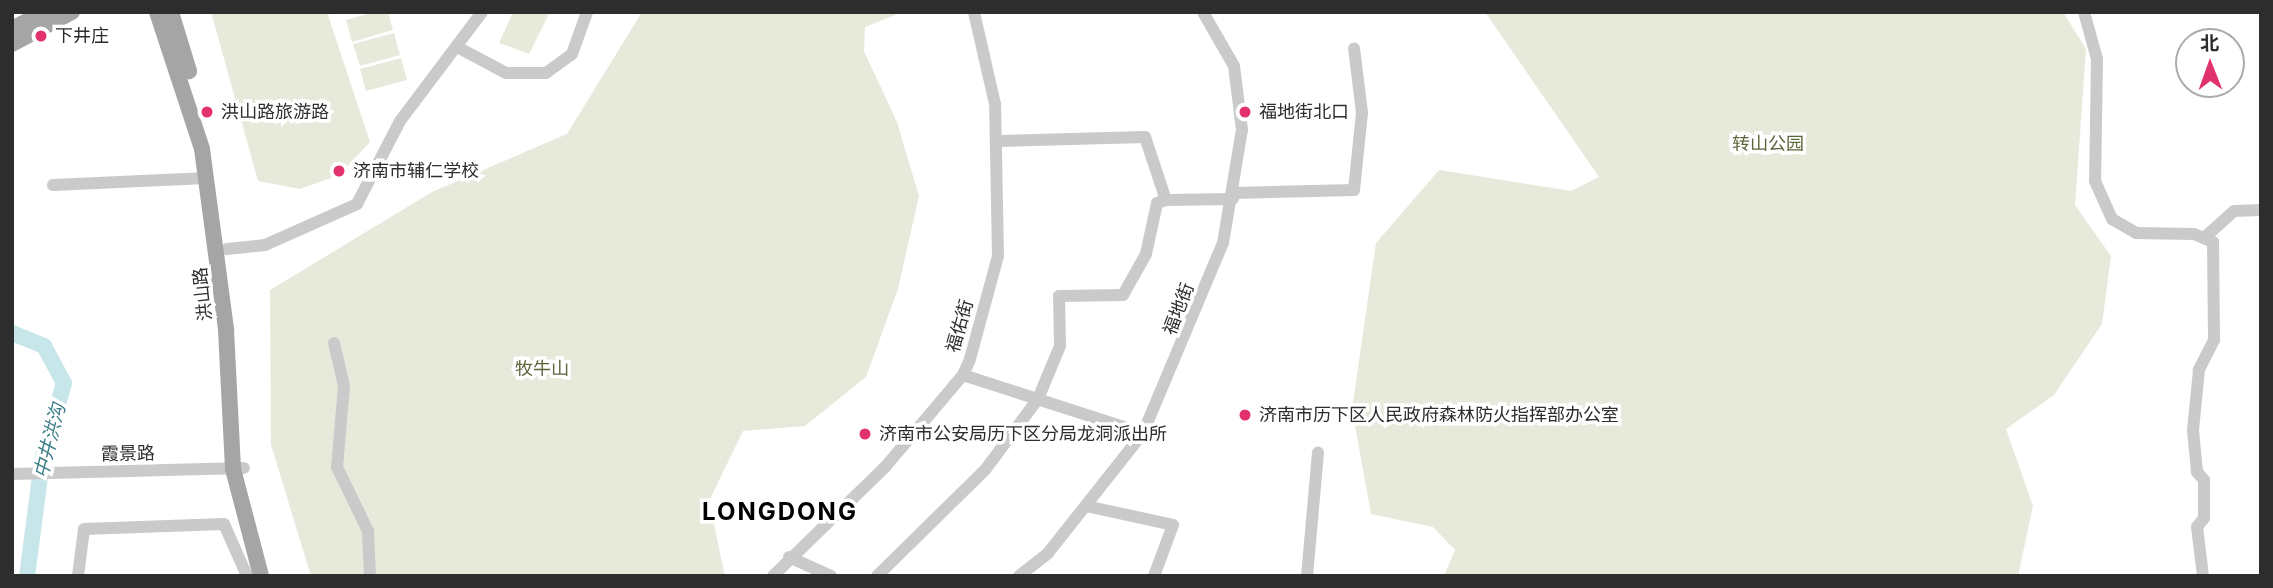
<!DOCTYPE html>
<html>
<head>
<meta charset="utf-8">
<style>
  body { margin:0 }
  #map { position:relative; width:2273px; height:588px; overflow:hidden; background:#fff; font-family:Inter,"Noto Sans SC",sans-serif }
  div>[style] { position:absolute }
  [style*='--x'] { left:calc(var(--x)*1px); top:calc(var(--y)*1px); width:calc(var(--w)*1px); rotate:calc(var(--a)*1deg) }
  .green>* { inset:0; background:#e7eadb }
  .river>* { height:16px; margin:-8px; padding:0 8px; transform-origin:8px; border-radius:8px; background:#c7e6ea }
  .minor>* { height:12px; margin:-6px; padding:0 6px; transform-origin:6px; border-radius:6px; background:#cacaca }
  .major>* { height:16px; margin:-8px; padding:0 8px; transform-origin:8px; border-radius:8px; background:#a5a5a5 }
  .dots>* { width:19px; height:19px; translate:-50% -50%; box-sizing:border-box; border:4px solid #fff; border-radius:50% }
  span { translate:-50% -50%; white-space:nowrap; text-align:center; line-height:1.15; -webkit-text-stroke:7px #fff; paint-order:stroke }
  .poi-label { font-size:18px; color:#2d2d2d }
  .left { translate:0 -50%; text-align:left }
  .park-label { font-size:18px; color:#5c673c }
  .street-label { font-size:18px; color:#2d2d2d }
  .water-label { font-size:19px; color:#3b7d87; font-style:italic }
  .district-label { font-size:24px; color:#000; font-weight:700; letter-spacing:2px }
  .frame { position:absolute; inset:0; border:14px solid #2d2d2d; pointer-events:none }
  .north { position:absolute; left:2175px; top:28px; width:70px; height:70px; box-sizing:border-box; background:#fff; border:2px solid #ababab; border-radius:50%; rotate:359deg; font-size:19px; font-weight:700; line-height:28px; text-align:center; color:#2d2d2d }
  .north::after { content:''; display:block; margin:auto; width:24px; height:32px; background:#e1326e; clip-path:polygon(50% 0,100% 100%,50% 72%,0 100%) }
</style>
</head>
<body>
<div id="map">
  <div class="green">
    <i style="clip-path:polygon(211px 12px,327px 12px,370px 142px,339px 175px,300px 189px,258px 181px)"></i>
    <i style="clip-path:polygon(374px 12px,388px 12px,393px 30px,352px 42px,346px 20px)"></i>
    <i style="clip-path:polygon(513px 12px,550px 12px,529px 54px,499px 43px)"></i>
    <i style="clip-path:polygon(642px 12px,903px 12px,865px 27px,864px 51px,897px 122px,919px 196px,898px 289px,866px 377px,805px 426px,743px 431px,709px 501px,725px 576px,311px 576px,271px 445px,270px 290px,432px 192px,567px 134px)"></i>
    <i style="clip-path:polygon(1485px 12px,2063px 12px,2086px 49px,2075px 205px,2111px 256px,2102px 324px,2054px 395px,2006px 429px,2033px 506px,2018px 576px,1444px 576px,1455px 550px,1433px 527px,1371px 514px,1352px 409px,1376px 243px,1439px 170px,1571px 191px,1599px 177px)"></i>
    <i style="clip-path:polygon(394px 33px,400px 55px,360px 66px,353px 44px)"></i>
    <i style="clip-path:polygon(401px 58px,407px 80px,366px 91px,360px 69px)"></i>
  </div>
  <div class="river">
    <i style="--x:12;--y:333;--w:35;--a:22"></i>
    <i style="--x:44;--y:346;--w:42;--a:61.6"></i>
    <i style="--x:64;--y:383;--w:81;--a:105.8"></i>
    <i style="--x:42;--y:461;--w:116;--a:97.4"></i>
  </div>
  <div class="minor">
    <i style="--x:2084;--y:12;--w:49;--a:74.5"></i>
    <i style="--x:2097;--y:59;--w:122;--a:90.9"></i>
    <i style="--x:2095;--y:181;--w:42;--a:65.9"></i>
    <i style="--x:2112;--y:219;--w:28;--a:30"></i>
    <i style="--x:2136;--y:233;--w:58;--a:1"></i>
    <i style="--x:2194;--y:234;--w:21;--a:23"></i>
    <i style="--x:2213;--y:242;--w:98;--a:89.4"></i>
    <i style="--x:2214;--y:340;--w:34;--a:117"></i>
    <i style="--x:2199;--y:370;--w:60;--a:95.7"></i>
    <i style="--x:2193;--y:430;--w:42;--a:84.6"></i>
    <i style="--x:2197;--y:472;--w:11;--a:49"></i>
    <i style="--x:2204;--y:480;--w:38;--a:90"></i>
    <i style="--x:2204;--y:518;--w:11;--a:128"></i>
    <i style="--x:2197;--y:527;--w:49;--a:83"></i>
    <i style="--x:459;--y:48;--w:53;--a:28"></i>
    <i style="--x:506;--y:73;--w:40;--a:0"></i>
    <i style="--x:546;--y:73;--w:32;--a:-36"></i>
    <i style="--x:572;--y:54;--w:45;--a:-70.3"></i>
    <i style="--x:999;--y:141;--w:146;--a:-1.6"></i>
    <i style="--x:1145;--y:137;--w:66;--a:71.6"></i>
    <i style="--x:1166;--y:200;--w:67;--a:-0.9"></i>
    <i style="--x:53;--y:185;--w:154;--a:-2.6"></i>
    <i style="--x:1234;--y:193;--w:120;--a:-1.4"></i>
    <i style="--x:1354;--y:190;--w:77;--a:-84.1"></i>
    <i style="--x:1362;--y:113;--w:65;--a:-97"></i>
    <i style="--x:2204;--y:238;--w:40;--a:-42"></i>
    <i style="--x:2234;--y:211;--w:27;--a:-2"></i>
    <i style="--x:227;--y:249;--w:38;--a:-6"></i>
    <i style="--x:265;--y:245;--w:101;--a:-24"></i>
    <i style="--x:357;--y:204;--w:93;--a:-62.6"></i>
    <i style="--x:400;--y:121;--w:136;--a:-53"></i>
    <i style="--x:334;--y:343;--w:44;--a:76.9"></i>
    <i style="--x:344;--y:386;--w:81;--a:94.9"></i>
    <i style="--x:337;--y:467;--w:71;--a:64.2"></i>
    <i style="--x:368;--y:531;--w:45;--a:87.5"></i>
    <i style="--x:963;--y:375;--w:189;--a:17.9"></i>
    <i style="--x:12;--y:474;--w:232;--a:-1.5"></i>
    <i style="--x:1086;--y:506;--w:89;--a:12.3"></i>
    <i style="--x:1173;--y:525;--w:54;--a:110.4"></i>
    <i style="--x:789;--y:557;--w:46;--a:24.3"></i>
    <i style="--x:78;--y:576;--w:47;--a:-82.7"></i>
    <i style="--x:84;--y:529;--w:140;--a:-2"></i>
    <i style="--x:224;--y:524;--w:57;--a:66.1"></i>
    <i style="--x:773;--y:576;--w:158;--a:-44.2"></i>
    <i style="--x:886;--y:466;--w:119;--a:-49.8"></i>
    <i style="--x:963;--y:375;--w:17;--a:-66"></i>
    <i style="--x:970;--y:359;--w:107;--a:-74.8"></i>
    <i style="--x:998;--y:256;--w:152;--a:-91.1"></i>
    <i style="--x:995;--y:104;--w:94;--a:-102.9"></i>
    <i style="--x:877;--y:576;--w:151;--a:-44.5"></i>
    <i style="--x:985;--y:470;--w:89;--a:-53.3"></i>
    <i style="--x:1038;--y:399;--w:57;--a:-67.5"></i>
    <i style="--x:1060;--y:346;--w:50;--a:-91.1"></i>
    <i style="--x:1059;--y:296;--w:64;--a:-0.9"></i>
    <i style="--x:1123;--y:295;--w:47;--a:-60.7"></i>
    <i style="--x:1146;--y:254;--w:52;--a:-77.8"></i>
    <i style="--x:1157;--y:203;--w:9;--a:-18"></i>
    <i style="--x:1019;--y:576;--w:37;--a:-38"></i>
    <i style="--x:1048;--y:553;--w:153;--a:-51.6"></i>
    <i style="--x:1143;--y:433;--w:206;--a:-67.2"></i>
    <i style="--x:1223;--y:243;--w:115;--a:-80.5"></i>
    <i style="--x:1242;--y:130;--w:64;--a:-97.1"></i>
    <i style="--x:1234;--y:66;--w:62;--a:-119.9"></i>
    <i style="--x:1307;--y:576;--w:124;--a:-84.9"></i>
  </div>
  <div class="major">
    <i style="--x:157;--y:12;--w:144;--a:71.8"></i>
    <i style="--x:202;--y:149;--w:183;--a:82.4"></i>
    <i style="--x:226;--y:330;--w:139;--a:87.1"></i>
    <i style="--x:233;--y:469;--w:111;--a:75.3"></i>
    <i style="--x:171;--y:12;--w:62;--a:73"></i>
    <i style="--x:12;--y:29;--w:36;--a:-28"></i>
    <i style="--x:12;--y:44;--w:68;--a:-28.1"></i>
  </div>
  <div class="dots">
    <i style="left:41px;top:36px;background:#e1326e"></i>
    <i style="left:207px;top:112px;background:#e1326e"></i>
    <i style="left:1245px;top:112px;background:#e1326e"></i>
    <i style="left:339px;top:171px;background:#e1326e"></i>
    <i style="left:1245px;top:415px;background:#e1326e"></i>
    <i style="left:865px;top:434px;background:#e1326e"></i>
  </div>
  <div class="poi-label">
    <span class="left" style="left:55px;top:36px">下井庄</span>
    <span class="left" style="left:221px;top:112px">洪山路旅游路</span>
    <span class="left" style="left:1259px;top:112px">福地街北口</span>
    <span class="left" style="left:353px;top:171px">济南市辅仁学校</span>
    <span class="left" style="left:1259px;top:415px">济南市历下区人民政府森林防火指挥部办公室</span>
    <span class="left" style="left:879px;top:434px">济南市公安局历下区分局龙洞派出所</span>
  </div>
  <div class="park-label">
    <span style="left:1768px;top:144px">转山公园</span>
    <span style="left:542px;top:369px">牧牛山</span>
  </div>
  <div class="street-label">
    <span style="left:203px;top:294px;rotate:-96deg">洪山路</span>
    <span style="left:1179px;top:309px;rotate:-69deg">福地街</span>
    <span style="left:960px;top:326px;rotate:-74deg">福佑街</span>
    <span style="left:128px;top:454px;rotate:-1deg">霞景路</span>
  </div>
  <div class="water-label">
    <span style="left:50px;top:441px;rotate:-76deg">中井洪沟</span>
  </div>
  <div class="district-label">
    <span style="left:780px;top:512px">LONGDONG</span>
  </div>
  <div class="frame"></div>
  <div class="north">北</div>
</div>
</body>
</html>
